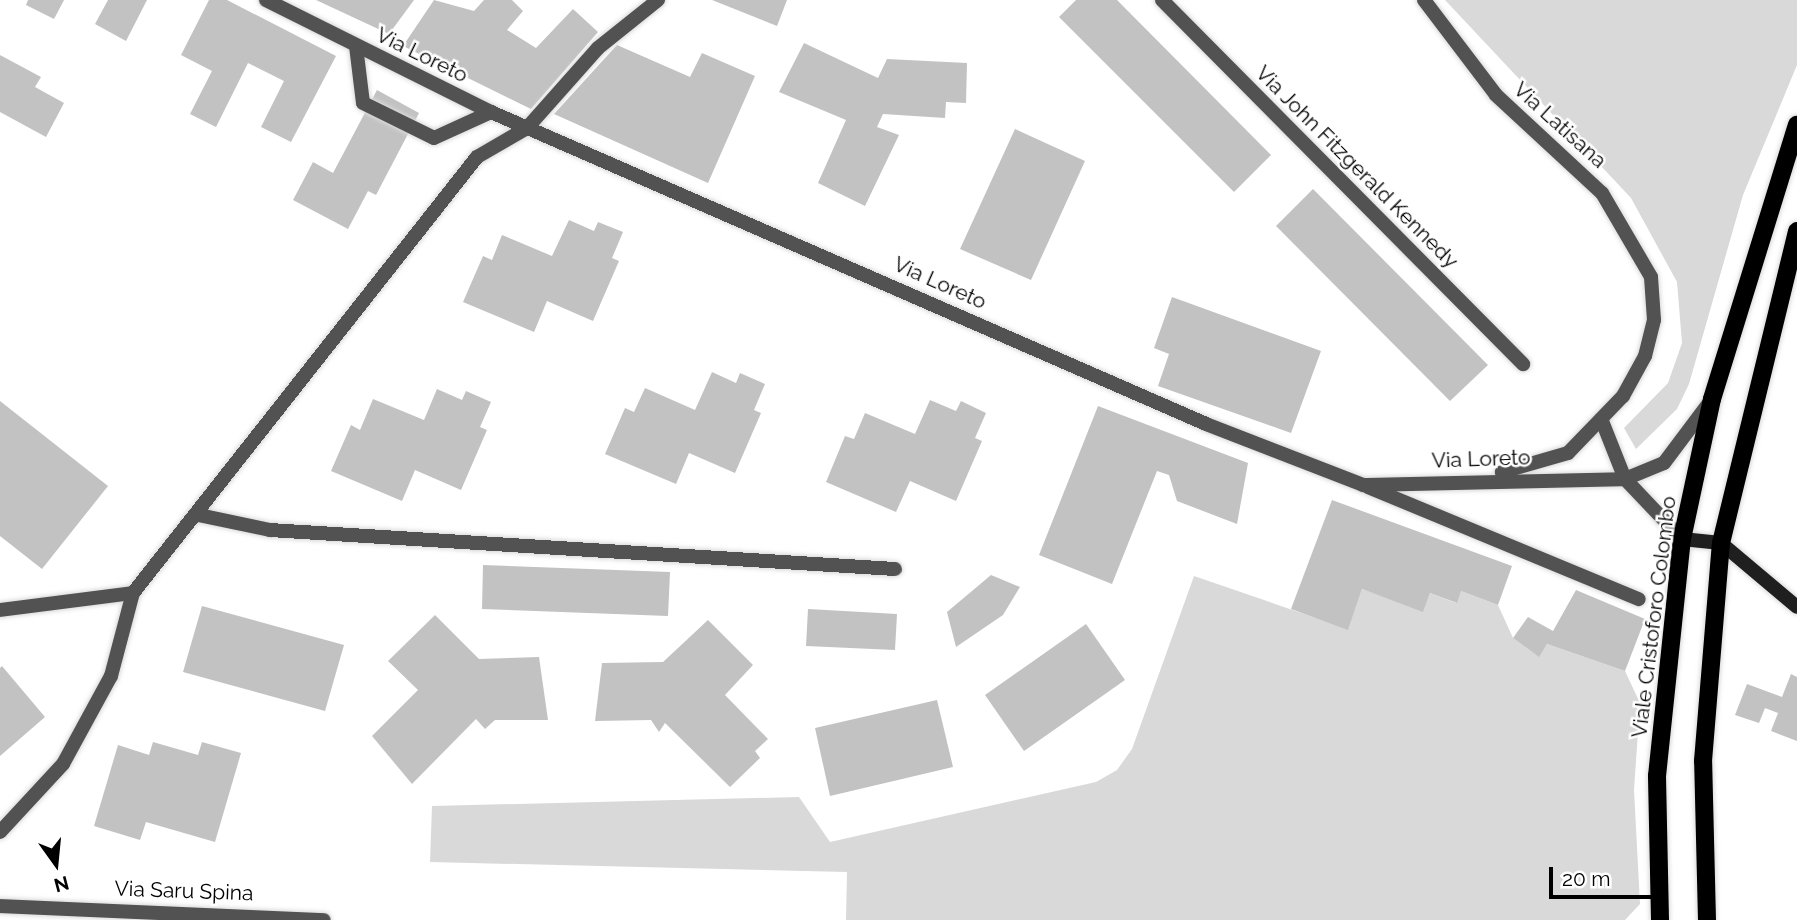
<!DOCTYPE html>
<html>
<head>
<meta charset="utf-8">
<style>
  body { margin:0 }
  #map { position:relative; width:1797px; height:920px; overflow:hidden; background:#fff; font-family:Raleway,sans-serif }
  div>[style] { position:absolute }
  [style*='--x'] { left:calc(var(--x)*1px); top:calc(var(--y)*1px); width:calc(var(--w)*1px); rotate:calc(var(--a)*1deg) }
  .green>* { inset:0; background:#d9d9d9 }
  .building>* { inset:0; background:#c2c2c2 }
  .roads { filter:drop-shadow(0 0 2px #dbdbdb) drop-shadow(0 0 2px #dbdbdb) }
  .lane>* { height:14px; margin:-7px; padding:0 7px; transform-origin:7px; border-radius:7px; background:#525252 }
  .street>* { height:14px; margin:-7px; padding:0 7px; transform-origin:7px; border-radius:7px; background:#525252 }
  .secondary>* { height:14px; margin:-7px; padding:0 7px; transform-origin:7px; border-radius:7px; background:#1f1f1f }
  .primary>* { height:18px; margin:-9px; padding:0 9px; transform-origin:9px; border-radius:9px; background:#000 }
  span { translate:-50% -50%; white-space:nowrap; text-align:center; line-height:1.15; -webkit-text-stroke:5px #fff; paint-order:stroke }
  .street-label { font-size:21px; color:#000 }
  .north { position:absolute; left:21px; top:829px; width:70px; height:70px; -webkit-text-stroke:5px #fff; paint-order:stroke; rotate:165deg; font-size:19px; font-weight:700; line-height:28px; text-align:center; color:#000 }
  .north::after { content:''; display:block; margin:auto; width:24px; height:32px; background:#000; clip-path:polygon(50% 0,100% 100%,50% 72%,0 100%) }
  .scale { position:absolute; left:1549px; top:867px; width:116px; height:32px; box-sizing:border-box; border:4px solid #000; border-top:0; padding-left:9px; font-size:21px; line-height:24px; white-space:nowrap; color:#000; -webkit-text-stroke:5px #fff; paint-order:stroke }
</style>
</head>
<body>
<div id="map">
  <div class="green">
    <i style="clip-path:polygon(1445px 0,1797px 0,1797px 65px,1743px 195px,1689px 384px,1677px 409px,1636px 449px,1624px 428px,1668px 383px,1682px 343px,1677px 282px,1631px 198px)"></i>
    <i style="clip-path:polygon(1194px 576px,1348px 629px,1362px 589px,1423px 611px,1430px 593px,1456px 603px,1461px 591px,1498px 605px,1513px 638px,1538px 656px,1547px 644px,1625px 671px,1640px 703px,1634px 790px,1640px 904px,1625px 920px,846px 920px,847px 872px,430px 862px,432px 806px,799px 797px,830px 842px,1096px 782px,1117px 770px,1132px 749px)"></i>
  </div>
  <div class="building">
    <i style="clip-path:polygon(28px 0,64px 0,54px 19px,26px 5px)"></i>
    <i style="clip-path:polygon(108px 0,147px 0,126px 41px,95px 24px)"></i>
    <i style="clip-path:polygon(209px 0,227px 0,336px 56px,291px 142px,261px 127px,284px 81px,248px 63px,216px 127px,190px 114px,212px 71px,181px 55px)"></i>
    <i style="clip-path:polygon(316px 0,414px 0,389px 34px)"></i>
    <i style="clip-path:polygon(434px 0,474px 11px,484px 0,512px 0,523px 11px,507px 30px,536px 48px,573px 9px,598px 32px,531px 109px,403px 46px)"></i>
    <i style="clip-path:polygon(712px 0,787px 0,777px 26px)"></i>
    <i style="clip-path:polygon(1076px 0,1117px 0,1271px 155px,1234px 192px,1059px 17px)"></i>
    <i style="clip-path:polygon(804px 43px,878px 78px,887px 59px,967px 63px,966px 103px,946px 102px,945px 118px,883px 114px,877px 127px,899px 135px,865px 206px,818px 183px,846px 120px,779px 92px)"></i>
    <i style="clip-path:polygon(617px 45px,690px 77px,702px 53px,755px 76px,708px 183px,554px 114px)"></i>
    <i style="clip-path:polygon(0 55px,41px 77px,35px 87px,64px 103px,46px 137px,0 112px)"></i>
    <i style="clip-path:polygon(377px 90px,419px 113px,376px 195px,368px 191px,348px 229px,293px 200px,313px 162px,333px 173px)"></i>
    <i style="clip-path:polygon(1015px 129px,1085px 161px,1031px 280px,960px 249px)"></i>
    <i style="clip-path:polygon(1313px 189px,1488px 365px,1450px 401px,1276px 226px)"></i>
    <i style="clip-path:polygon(569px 220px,594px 231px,598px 222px,623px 232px,612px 258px,619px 261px,593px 321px,547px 301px,534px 332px,463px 302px,483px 256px,492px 260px,502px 235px,552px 256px)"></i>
    <i style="clip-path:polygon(1172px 297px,1321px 351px,1291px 433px,1158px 386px,1169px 354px,1154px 348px)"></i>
    <i style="clip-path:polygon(712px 372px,736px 383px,740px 373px,765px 384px,754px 410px,761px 413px,735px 473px,689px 453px,676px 484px,605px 454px,625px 408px,634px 412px,645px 388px,695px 410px)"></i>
    <i style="clip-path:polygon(437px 389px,462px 400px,466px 391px,491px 402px,480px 427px,487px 430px,461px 490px,415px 470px,402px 501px,331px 471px,351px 425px,360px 430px,373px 399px,424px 420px)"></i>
    <i style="clip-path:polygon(930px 400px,956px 411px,961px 401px,986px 413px,975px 438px,982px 441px,956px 501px,910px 481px,896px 512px,826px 482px,845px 436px,854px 439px,865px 413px,915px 434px)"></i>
    <i style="clip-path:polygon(0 401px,108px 486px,42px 569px,0 536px)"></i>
    <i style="clip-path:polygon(1098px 406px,1248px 463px,1237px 524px,1177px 501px,1169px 475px,1157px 471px,1112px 584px,1039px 555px)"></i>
    <i style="clip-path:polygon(1332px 500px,1512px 566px,1498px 605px,1461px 591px,1457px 603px,1430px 593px,1423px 612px,1362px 589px,1348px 630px,1291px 609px)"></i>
    <i style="clip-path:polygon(483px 565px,670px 572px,668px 616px,482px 609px)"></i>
    <i style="clip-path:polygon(991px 575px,1020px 587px,1003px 615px,956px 647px,947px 612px)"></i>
    <i style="clip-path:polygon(1576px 590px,1645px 619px,1625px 671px,1547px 644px,1539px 657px,1513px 638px,1528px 617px,1553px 631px)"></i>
    <i style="clip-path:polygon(202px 606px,344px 645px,325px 711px,183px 672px)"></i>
    <i style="clip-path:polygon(808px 609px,897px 614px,895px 650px,806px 646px)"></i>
    <i style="clip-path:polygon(435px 615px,479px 659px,539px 657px,548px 720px,495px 720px,485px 729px,476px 719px,412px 784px,372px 736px,418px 690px,388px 661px)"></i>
    <i style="clip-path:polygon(708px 620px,753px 665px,725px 695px,768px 739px,755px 751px,760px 758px,730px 787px,665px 723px,659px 732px,651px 720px,595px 721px,602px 663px,663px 662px)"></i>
    <i style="clip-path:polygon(1086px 624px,1125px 680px,1024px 751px,985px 695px)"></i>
    <i style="clip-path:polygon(2px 666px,45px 717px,0 756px,0 668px)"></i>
    <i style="clip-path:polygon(1791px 674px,1797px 677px,1797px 741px,1771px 731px,1778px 713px,1765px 708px,1759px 723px,1735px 715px,1747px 684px,1782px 697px)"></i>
    <i style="clip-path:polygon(937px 700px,953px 767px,830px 796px,815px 728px)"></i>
    <i style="clip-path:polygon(153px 742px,198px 755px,202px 742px,241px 753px,215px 842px,146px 822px,140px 840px,94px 826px,118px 745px,149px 755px)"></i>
  </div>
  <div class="roads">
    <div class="lane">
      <i style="--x:356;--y:46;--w:57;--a:83"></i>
      <i style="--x:363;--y:103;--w:79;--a:26.2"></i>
      <i style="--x:434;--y:138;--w:63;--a:-24.5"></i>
      <i style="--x:199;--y:515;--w:73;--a:11.9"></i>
      <i style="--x:270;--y:530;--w:626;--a:3.57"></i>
      <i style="--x:0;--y:610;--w:134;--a:-7.3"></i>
      <i style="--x:0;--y:832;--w:93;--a:-47.2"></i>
      <i style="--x:63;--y:764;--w:100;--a:-61.4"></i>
      <i style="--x:111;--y:676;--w:86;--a:-75.2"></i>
      <i style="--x:133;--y:593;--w:555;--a:-51.73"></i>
      <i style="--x:477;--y:157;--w:58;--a:-30.1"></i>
    </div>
    <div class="street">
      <i style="--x:266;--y:0;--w:251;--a:26.5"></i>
      <i style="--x:491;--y:112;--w:780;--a:23.57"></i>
      <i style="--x:1206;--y:424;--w:168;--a:21.2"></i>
      <i style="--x:1363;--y:485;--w:262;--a:-1.3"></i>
      <i style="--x:1625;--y:479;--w:83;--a:46.5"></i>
      <i style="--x:1162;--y:0;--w:513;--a:45.24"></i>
      <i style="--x:1424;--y:0;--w:119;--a:52.8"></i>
      <i style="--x:1496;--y:95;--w:144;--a:42.8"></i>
      <i style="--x:1602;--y:193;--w:97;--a:59.7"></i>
      <i style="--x:1651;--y:277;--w:43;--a:86"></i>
      <i style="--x:1654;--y:320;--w:37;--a:104"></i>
      <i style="--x:1645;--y:356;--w:46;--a:118.8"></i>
      <i style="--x:1623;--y:396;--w:79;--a:134"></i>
      <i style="--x:1568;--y:453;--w:69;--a:163.9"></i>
      <i style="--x:527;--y:128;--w:107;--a:-48.4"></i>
      <i style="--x:598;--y:48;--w:77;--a:-38.7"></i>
      <i style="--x:1602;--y:421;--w:62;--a:68.4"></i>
      <i style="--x:1625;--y:479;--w:42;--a:-22.3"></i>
      <i style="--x:1664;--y:463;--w:75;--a:-53.1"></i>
      <i style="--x:1368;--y:487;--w:293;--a:22.5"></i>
      <i style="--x:0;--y:906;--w:324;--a:2.5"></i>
    </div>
    <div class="secondary">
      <i style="--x:1682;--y:539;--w:39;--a:6"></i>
      <i style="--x:1721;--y:543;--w:99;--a:40.1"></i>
    </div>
    <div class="primary">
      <i style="--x:1660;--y:920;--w:144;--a:-91.2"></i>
      <i style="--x:1657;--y:776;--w:238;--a:-84"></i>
      <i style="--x:1682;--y:539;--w:143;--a:-77.9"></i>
      <i style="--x:1712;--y:399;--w:287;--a:-72.8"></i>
      <i style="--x:1707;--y:920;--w:159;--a:-91.4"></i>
      <i style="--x:1703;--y:761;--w:219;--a:-85.3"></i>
      <i style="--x:1721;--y:543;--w:321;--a:-76.3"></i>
    </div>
  </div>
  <div class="street-label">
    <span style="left:422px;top:55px;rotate:26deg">Via Loreto</span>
    <span style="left:1560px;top:125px;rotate:42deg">Via Latisana</span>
    <span style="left:1357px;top:167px;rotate:45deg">Via John Fitzgerald Kennedy</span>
    <span style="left:940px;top:283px;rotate:24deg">Via Loreto</span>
    <span style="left:1481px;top:459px;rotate:-2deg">Via Loreto</span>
    <span style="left:1654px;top:617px;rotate:-83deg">Viale Cristoforo Colombo</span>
    <span style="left:184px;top:891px;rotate:2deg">Via Saru Spina</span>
  </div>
  <div class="north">N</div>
  <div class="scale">20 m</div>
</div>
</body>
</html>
